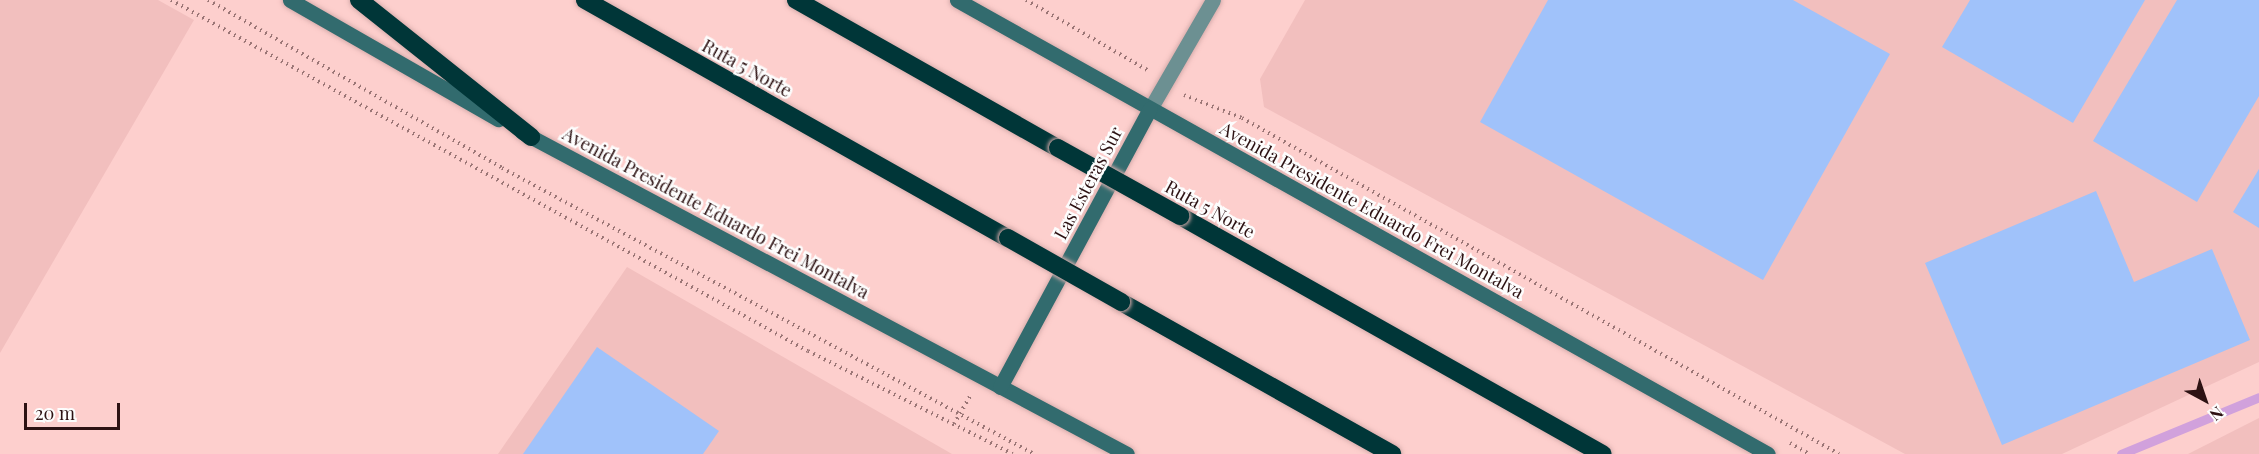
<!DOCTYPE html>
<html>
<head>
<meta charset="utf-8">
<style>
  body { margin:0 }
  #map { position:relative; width:2259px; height:454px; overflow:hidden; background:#fdcfcd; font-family:"Playfair Display",serif }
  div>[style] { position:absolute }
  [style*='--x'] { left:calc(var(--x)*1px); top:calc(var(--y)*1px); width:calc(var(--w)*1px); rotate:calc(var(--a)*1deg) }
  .built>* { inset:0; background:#f2bfbe }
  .stream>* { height:9px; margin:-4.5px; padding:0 4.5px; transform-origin:4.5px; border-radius:4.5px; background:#d1a1dc }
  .building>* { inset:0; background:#a0c2fa }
  .path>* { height:4px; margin-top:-2px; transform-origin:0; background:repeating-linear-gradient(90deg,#9a7575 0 1.5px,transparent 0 6px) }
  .roads { filter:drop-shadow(0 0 2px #d8adac) drop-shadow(0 0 2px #d8adac) }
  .minor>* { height:15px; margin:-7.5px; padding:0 7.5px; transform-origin:7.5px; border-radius:7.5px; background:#6c9092 }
  .secondary>* { height:15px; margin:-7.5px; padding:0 7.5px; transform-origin:7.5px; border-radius:7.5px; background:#326b6e }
  .motorway>* { height:18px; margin:-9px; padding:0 9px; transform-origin:9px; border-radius:9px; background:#003638 }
  .bridges { filter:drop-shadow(0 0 2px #d8adac) drop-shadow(0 0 2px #d8adac) }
  .motorway-bridge>* { height:18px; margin:-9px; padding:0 9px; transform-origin:9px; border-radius:9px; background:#003638 }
  span { translate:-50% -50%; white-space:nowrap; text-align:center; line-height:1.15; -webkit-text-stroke:5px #fdfdfd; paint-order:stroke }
  .street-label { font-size:18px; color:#2d1213 }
  .north { position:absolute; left:2175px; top:370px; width:60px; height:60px; -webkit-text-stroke:4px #fdfdfd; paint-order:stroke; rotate:140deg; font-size:16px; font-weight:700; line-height:24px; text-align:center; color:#2d1213 }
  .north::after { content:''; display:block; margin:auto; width:21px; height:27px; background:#2d1213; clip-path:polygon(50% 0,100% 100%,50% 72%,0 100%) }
  .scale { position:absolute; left:24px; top:403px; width:96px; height:27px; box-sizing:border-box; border:3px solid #2d1213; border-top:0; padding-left:8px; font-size:18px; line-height:21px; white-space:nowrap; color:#2d1213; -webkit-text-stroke:4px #fdfdfd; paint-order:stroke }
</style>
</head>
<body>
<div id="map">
  <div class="built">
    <i style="clip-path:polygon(0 0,158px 0,194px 20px,0 353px)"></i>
    <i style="clip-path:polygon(1305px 0,2259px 0,2259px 362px,2062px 454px,1905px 454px,1264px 107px,1260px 79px)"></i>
    <i style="clip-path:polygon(627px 267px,952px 454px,498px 454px)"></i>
    <i style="clip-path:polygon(2259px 418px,2259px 454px,2188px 454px)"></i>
  </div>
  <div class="stream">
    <i style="--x:2121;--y:454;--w:149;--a:-22.4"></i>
  </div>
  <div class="building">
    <i style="clip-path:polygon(1548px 0,1793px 0,1890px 54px,1763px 280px,1480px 122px)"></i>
    <i style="clip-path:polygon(1970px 0,2145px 0,2073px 123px,1942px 47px)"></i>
    <i style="clip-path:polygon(2177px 0,2259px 0,2259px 96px,2197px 202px,2093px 141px)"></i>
    <i style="clip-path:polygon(2259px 169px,2259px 228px,2233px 212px)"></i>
    <i style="clip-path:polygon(2096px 191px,2134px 282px,2212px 249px,2250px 340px,2002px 445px,1925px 263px)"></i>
    <i style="clip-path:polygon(597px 347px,719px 431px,703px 454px,523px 454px)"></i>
  </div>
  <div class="path">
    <i style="--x:171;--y:0;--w:727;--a:28.86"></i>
    <i style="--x:808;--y:351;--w:229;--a:26.7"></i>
    <i style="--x:208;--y:0;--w:339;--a:29.7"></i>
    <i style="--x:502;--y:168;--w:604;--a:28.26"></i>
    <i style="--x:1026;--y:0;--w:140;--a:30"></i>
    <i style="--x:1184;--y:95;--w:62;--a:21.6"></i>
    <i style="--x:1242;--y:118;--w:685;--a:29.37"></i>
    <i style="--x:954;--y:424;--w:32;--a:-60"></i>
    <i style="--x:1790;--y:443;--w:22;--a:30"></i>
  </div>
  <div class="roads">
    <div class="minor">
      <i style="--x:1150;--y:109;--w:126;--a:-60"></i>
    </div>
    <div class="secondary">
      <i style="--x:290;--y:0;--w:240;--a:29.8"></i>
      <i style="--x:957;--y:0;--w:929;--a:29.24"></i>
      <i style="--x:522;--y:132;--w:685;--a:28.02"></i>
      <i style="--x:1000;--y:387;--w:316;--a:-61.7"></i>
    </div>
    <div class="motorway">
      <i style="--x:359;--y:0;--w:220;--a:38.5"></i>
      <i style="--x:585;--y:0;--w:485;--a:29.4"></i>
      <i style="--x:796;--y:0;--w:301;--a:29.5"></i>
      <i style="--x:1180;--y:216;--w:485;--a:29.4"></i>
      <i style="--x:1121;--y:302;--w:311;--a:29.3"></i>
    </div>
  </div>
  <div class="bridges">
    <div class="motorway-bridge">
      <i style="--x:1058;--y:148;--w:140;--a:29.1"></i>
      <i style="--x:1008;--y:238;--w:130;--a:29.5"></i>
    </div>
  </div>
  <div class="street-label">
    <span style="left:747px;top:68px;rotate:29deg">Ruta 5 Norte</span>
    <span style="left:1088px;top:183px;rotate:-62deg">Las Esteras Sur</span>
    <span style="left:1210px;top:209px;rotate:29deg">Ruta 5 Norte</span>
    <span style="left:1372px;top:210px;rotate:29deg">Avenida Presidente Eduardo Frei Montalva</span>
    <span style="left:716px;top:213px;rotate:28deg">Avenida Presidente Eduardo Frei Montalva</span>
  </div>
  <div class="north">N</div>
  <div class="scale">20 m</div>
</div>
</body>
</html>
